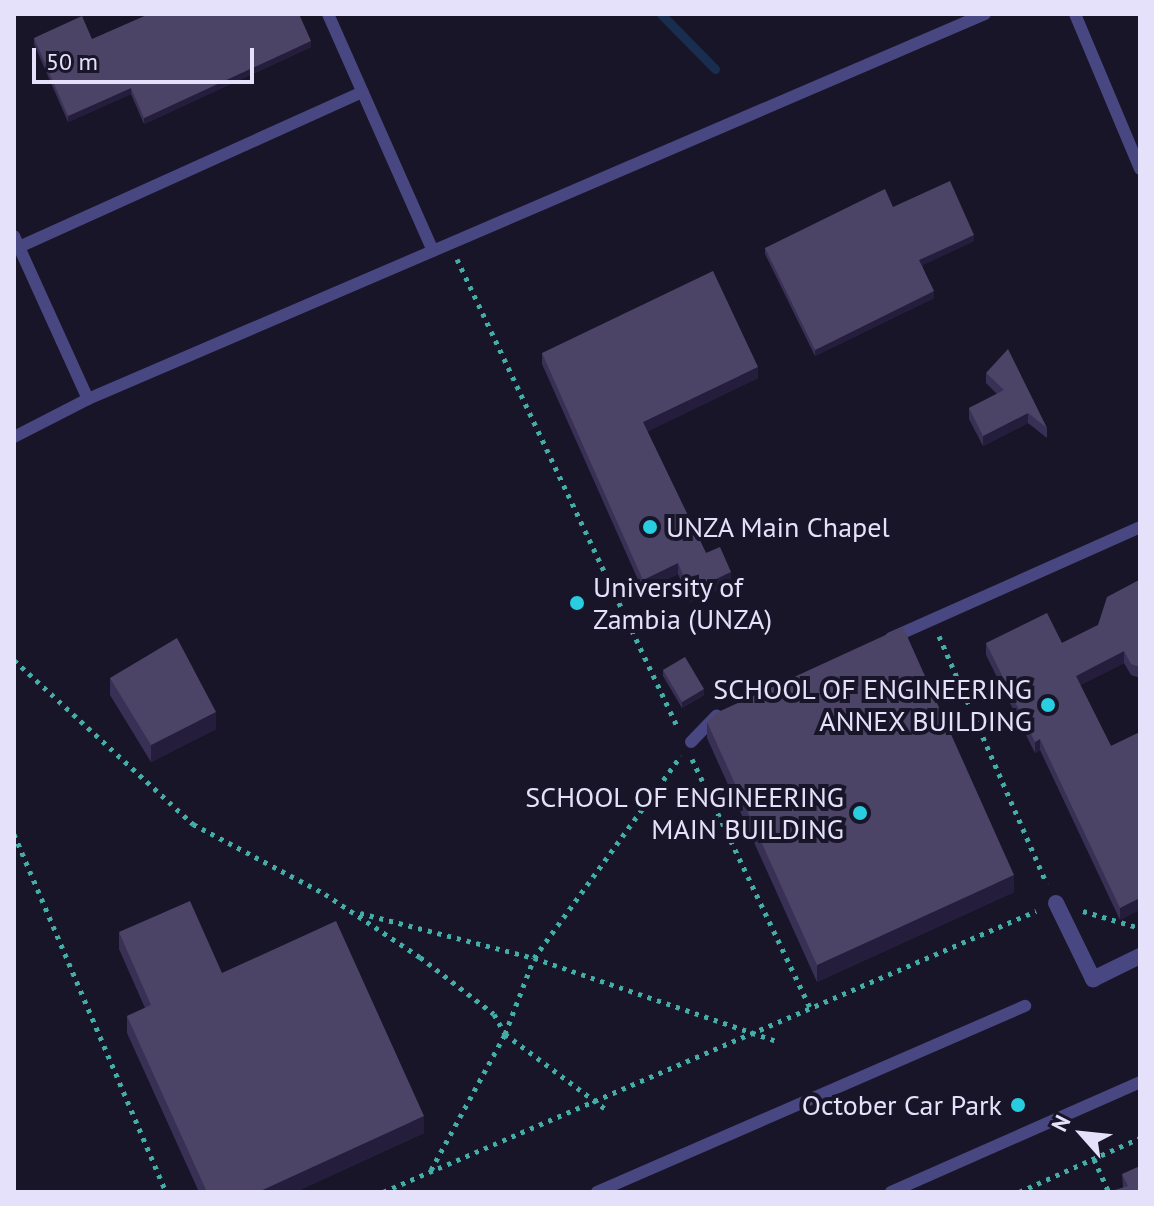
<!DOCTYPE html>
<style>
body{margin:0}
#map{position:relative;width:1154px;height:1206px;overflow:hidden;background:#191529;font-family:"PT Sans",sans-serif}
div>[style]{position:absolute}
.stream>*{height:9px;margin:-4.5px;padding:0 4.5px;transform-origin:4.5px;border-radius:4.5px;background:#192e4e}
.path>*{height:5px;margin-top:-2.5px;transform-origin:0;background:repeating-linear-gradient(90deg,#43aea8 0 4px,transparent 0 10px)}
.service>*{height:12px;margin:-6px;padding:0 6px;transform-origin:6px;border-radius:6px;background:#494782}
.minor>*{height:16px;margin:-8px;padding:0 8px;transform-origin:8px;border-radius:8px;background:#494782}
.wall>*{inset:0;background:#383155}
.shaded-wall>*{inset:0;background:#241e3c}
.building>*{inset:0;background:#4b4466}
.dots>*{width:22px;height:22px;translate:-50% -50%;box-sizing:border-box;border:4px solid #191529;border-radius:50%}
span{translate:-50% -50%;white-space:nowrap;text-align:center;line-height:1.15;-webkit-text-stroke:8px #191529;paint-order:stroke}
.poi-label{font-size:28px;color:#e5e1fb}
.left{translate:0 -50%;text-align:left}
.right{translate:-100% -50%;text-align:right}
.frame{position:absolute;inset:0;border:16px solid #e5e1fb;pointer-events:none}
.north{position:absolute;left:1042px;top:1094px;width:80px;height:80px;-webkit-text-stroke:6px #191529;paint-order:stroke;rotate:297deg;font-size:22px;font-weight:700;line-height:32px;text-align:center;color:#e5e1fb}
.north::after{content:'';display:block;margin:auto;width:28px;height:36px;background:#e5e1fb;clip-path:polygon(50% 0,100% 100%,50% 72%,0 100%)}
.scale{position:absolute;left:32px;top:48px;width:222px;height:36px;box-sizing:border-box;border:4px solid #e5e1fb;border-top:0;padding-left:10px;font-size:24px;line-height:28px;white-space:nowrap;color:#e5e1fb;-webkit-text-stroke:6px #191529;paint-order:stroke}
</style>
<div id="map">
<div class="stream">
<i style="left:661px;top:14px;width:77px;rotate:45.5deg"></i>
</div>
<div class="path">
<i style="left:457px;top:259px;width:518px;rotate:64.77deg"></i>
<i style="left:939px;top:636px;width:270px;rotate:66.5deg"></i>
<i style="left:14px;top:660px;width:243px;rotate:42.5deg"></i>
<i style="left:193px;top:824px;width:149px;rotate:27.9deg"></i>
<i style="left:325px;top:894px;width:114px;rotate:33.6deg"></i>
<i style="left:420px;top:957px;width:93px;rotate:37.6deg"></i>
<i style="left:494px;top:1014px;width:23px;rotate:61deg"></i>
<i style="left:505px;top:1034px;width:127px;rotate:36.7deg"></i>
<i style="left:692px;top:759px;width:275px;rotate:64.6deg"></i>
<i style="left:14px;top:834px;width:389px;rotate:67deg"></i>
<i style="left:1083px;top:911px;width:59px;rotate:16.6deg"></i>
<i style="left:360px;top:913px;width:180px;rotate:14.5deg"></i>
<i style="left:534px;top:958px;width:257px;rotate:18.9deg"></i>
<i style="left:1094px;top:1159px;width:36px;rotate:66deg"></i>
<i style="left:431px;top:1170px;width:155px;rotate:-61.4deg"></i>
<i style="left:505px;top:1034px;width:81px;rotate:-69.1deg"></i>
<i style="left:534px;top:958px;width:250px;rotate:-54deg"></i>
<i style="left:383px;top:1192px;width:711px;rotate:-23.28deg"></i>
<i style="left:1019px;top:1192px;width:133px;rotate:-24.1deg"></i>
</div>
<div class="service">
<i style="left:328px;top:14px;width:259px;rotate:66.1deg"></i>
<i style="left:1075px;top:14px;width:168px;rotate:67.2deg"></i>
<i style="left:14px;top:236px;width:179px;rotate:65.6deg"></i>
<i style="left:19px;top:247px;width:377px;rotate:-24.3deg"></i>
<i style="left:14px;top:437px;width:83px;rotate:-27.2deg"></i>
<i style="left:88px;top:399px;width:976px;rotate:-23.23deg"></i>
<i style="left:891px;top:638px;width:273px;rotate:-24deg"></i>
<i style="left:691px;top:742px;width:37px;rotate:-46deg"></i>
<i style="left:597px;top:1192px;width:467px;rotate:-23.5deg"></i>
<i style="left:891px;top:1192px;width:272px;rotate:-23.8deg"></i>
</div>
<div class="minor">
<i style="left:1056px;top:903px;width:85px;rotate:64deg"></i>
<i style="left:1093px;top:979px;width:52px;rotate:-26.1deg"></i>
</div>
<div class="wall">
<i style="clip-path:polygon(34px 38px,92px 39px,311px 47px,144px 124px,131px 94px,68px 122px,34px 44px)"></i>
<i style="clip-path:polygon(893px 207px,974px 241px,922px 265px,934px 298px,815px 356px,765px 254px,765px 248px)"></i>
<i style="clip-path:polygon(542px 353px,758px 378px,647px 431px,706px 553px,731px 584px,690px 602px,678px 574px,643px 591px,542px 364px)"></i>
<i style="clip-path:polygon(986px 373px,1047px 428px,1047px 438px,1028px 423px,983px 446px,969px 419px,969px 408px,997px 394px,986px 383px)"></i>
<i style="clip-path:polygon(1140px 580px,1140px 678px,1131px 675px,1124px 663px,1080px 685px,1111px 746px,1140px 732px,1120px 920px,1040px 750px,1035px 753px,986px 655px,986px 643px,1062px 643px,1098px 625px)"></i>
<i style="clip-path:polygon(663px 670px,704px 695px,682px 708px,663px 676px)"></i>
<i style="clip-path:polygon(110px 678px,216px 729px,151px 762px,110px 695px)"></i>
<i style="clip-path:polygon(707px 722px,1014px 892px,817px 982px,707px 738px)"></i>
<i style="clip-path:polygon(119px 932px,222px 973px,424px 1133px,295px 1192px,199px 1192px,127px 1033px,127px 1016px,145px 1008px,119px 949px)"></i>
<i style="clip-path:polygon(1122px 1174px,1140px 1192px,1123px 1188px)"></i>
</div>
<div class="shaded-wall">
<i style="clip-path:polygon(311px 41px,311px 47px,144px 124px,144px 118px)"></i>
<i style="clip-path:polygon(131px 88px,131px 94px,68px 122px,68px 116px)"></i>
<i style="clip-path:polygon(974px 235px,974px 241px,919px 267px,919px 260px)"></i>
<i style="clip-path:polygon(934px 291px,934px 298px,815px 356px,815px 350px)"></i>
<i style="clip-path:polygon(758px 367px,758px 378px,643px 434px,643px 422px)"></i>
<i style="clip-path:polygon(1028px 413px,1028px 423px,983px 446px,983px 436px)"></i>
<i style="clip-path:polygon(678px 563px,678px 574px,643px 591px,643px 580px)"></i>
<i style="clip-path:polygon(731px 572px,731px 584px,690px 602px,690px 591px)"></i>
<i style="clip-path:polygon(1124px 651px,1124px 663px,1076px 687px,1076px 676px)"></i>
<i style="clip-path:polygon(704px 689px,704px 695px,682px 708px,682px 702px)"></i>
<i style="clip-path:polygon(216px 712px,216px 729px,151px 762px,151px 745px)"></i>
<i style="clip-path:polygon(1040px 739px,1040px 750px,1035px 753px,1035px 742px)"></i>
<i style="clip-path:polygon(1014px 875px,1014px 892px,817px 982px,817px 965px)"></i>
<i style="clip-path:polygon(1140px 898px,1140px 910px,1120px 920px,1120px 908px)"></i>
<i style="clip-path:polygon(424px 1116px,424px 1133px,295px 1192px,258px 1192px)"></i>
</div>
<div class="building">
<i style="clip-path:polygon(149px 14px,299px 14px,311px 41px,144px 118px,131px 88px,68px 116px,34px 38px,82px 16px,92px 39px)"></i>
<i style="clip-path:polygon(950px 181px,974px 235px,919px 260px,934px 291px,815px 350px,765px 248px,885px 189px,893px 207px)"></i>
<i style="clip-path:polygon(713px 271px,758px 367px,643px 422px,706px 553px,720px 547px,731px 572px,690px 591px,678px 563px,643px 580px,542px 353px)"></i>
<i style="clip-path:polygon(1008px 349px,1047px 428px,1028px 413px,983px 436px,969px 408px,1004px 390px,986px 373px)"></i>
<i style="clip-path:polygon(1139px 580px,1140px 580px,1140px 667px,1131px 664px,1124px 651px,1076px 676px,1111px 746px,1140px 732px,1140px 898px,1120px 908px,1040px 739px,1035px 742px,986px 643px,1047px 613px,1062px 643px,1098px 625px,1107px 597px)"></i>
<i style="clip-path:polygon(903px 627px,1014px 875px,817px 965px,707px 722px,716px 713px)"></i>
<i style="clip-path:polygon(177px 638px,216px 712px,151px 745px,110px 678px)"></i>
<i style="clip-path:polygon(685px 657px,704px 689px,682px 702px,663px 670px)"></i>
<i style="clip-path:polygon(190px 901px,222px 973px,336px 921px,424px 1116px,258px 1192px,207px 1192px,127px 1016px,151px 1005px,119px 932px)"></i>
<i style="clip-path:polygon(1140px 1166px,1140px 1192px,1108px 1192px,1128px 1186px,1122px 1174px)"></i>
</div>
<div class="dots">
<i style="left:650px;top:527px;background:#28cde0"></i>
<i style="left:577px;top:603px;background:#28cde0"></i>
<i style="left:1048px;top:705px;background:#28cde0"></i>
<i style="left:860px;top:813px;background:#28cde0"></i>
<i style="left:1018px;top:1105px;background:#28cde0"></i>
</div>
<div class="poi-label">
<span class="left" style="left:666px;top:527px">UNZA Main Chapel</span>
<span class="left" style="left:593px;top:603px">University of<br>Zambia (UNZA)</span>
<span class="right" style="left:1032px;top:705px">SCHOOL OF ENGINEERING<br>ANNEX BUILDING</span>
<span class="right" style="left:844px;top:813px">SCHOOL OF ENGINEERING<br>MAIN BUILDING</span>
<span class="right" style="left:1002px;top:1105px">October Car Park</span>
</div>
<div class="frame"></div>
<div class="north">N</div>
<div class="scale">50 m</div>
</div>
